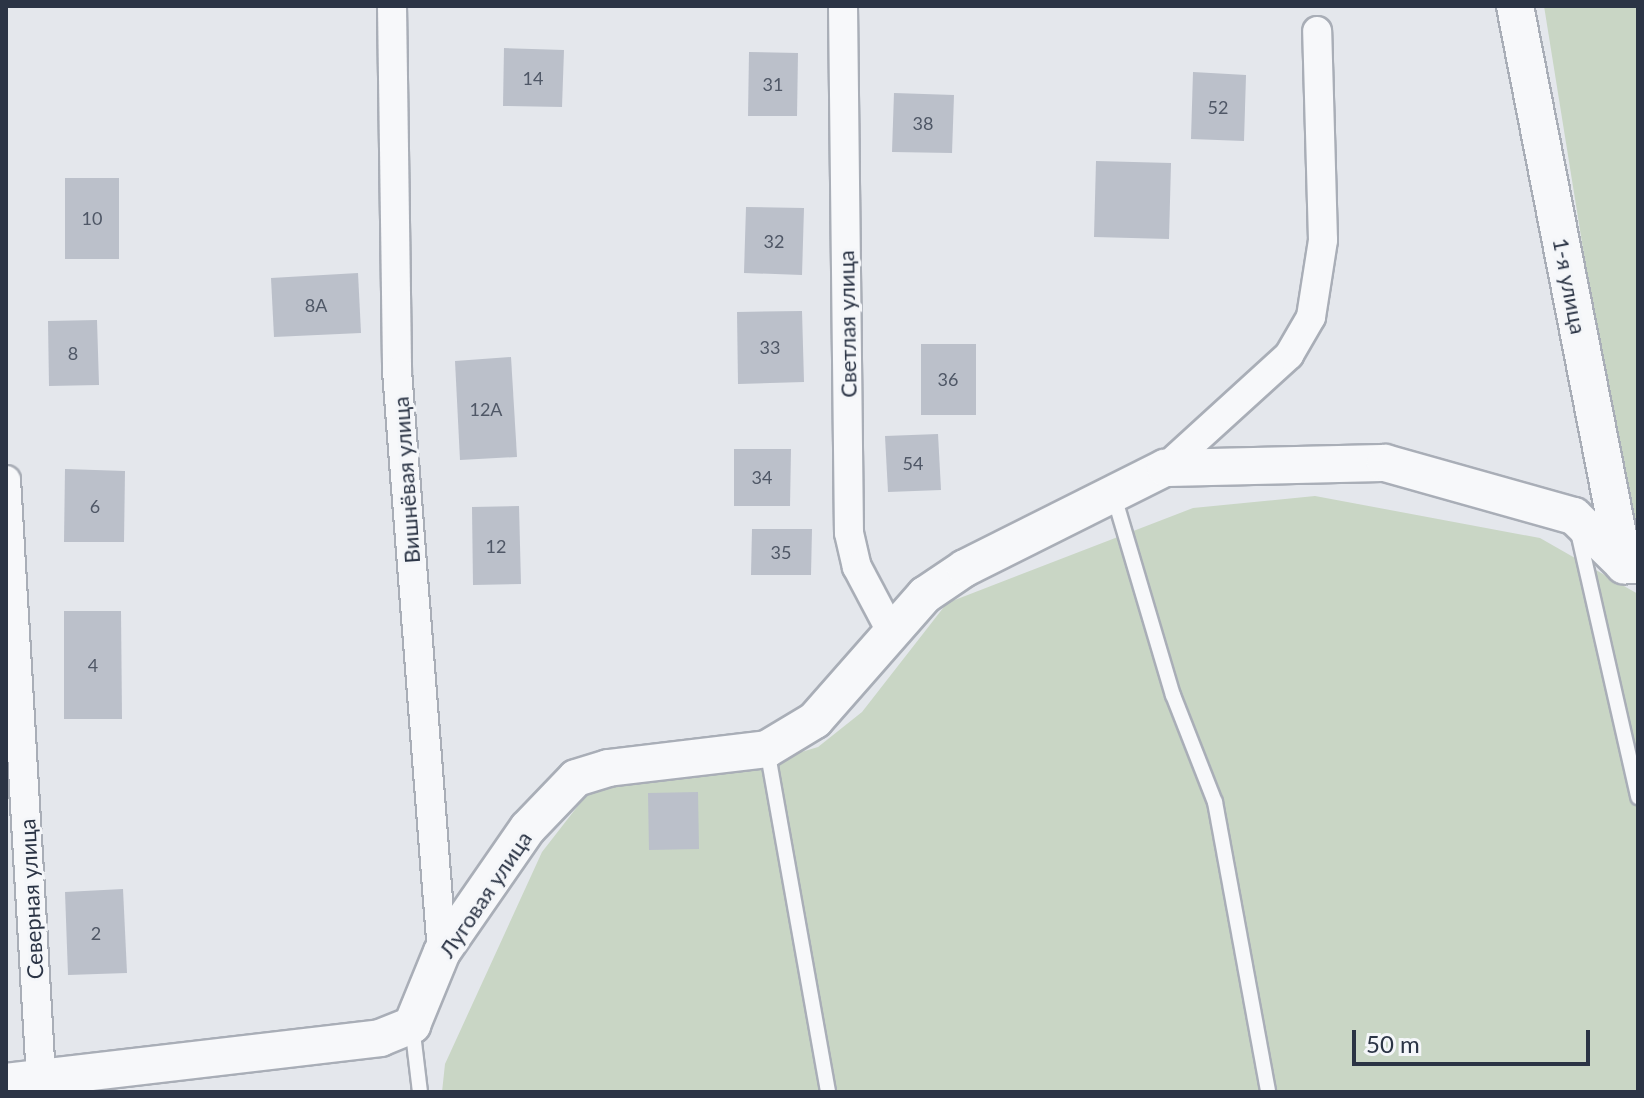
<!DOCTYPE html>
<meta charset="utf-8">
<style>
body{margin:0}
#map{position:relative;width:1644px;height:1098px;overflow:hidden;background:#e4e7ec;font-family:Lato,sans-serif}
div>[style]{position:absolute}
.green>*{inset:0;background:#c9d6c5}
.building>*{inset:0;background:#bbc0ca}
.roads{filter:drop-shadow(2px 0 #a9aeb7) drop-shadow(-2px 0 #a9aeb7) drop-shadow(0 2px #a9aeb7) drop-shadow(0 -2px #a9aeb7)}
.service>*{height:14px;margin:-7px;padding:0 7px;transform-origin:7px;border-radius:7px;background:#f7f8fa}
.minor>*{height:28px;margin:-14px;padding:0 14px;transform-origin:14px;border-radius:14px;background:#f7f8fa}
.tertiary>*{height:36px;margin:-18px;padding:0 18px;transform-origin:18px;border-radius:18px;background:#f7f8fa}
span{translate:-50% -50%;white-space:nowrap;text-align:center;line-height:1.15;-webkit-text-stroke:6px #f4f6f9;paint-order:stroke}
.number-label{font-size:18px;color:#4f5766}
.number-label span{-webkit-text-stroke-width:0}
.street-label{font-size:22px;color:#2b3445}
.frame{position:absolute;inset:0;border:8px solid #2b3445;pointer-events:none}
.scale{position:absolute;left:1352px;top:1030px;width:238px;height:36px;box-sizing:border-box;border:4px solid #2b3445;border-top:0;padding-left:10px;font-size:24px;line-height:28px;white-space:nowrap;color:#2b3445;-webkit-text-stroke:6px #f4f6f9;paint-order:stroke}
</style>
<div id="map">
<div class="green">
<i style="clip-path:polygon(1544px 6px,1638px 6px,1638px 591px)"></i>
<i style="clip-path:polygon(1315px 496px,1540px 538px,1638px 594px,1638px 1092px,442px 1092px,445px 1064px,542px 852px,591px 789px,731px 773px,818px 747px,862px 712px,947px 603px,1193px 508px)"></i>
</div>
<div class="building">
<i style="clip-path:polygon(504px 48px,564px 50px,562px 107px,503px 106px)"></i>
<i style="clip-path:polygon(749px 52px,798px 53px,797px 116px,748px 116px)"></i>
<i style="clip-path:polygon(1193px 72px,1246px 75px,1244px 141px,1191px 139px)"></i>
<i style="clip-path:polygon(894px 93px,954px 95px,952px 153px,892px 152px)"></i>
<i style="clip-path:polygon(1096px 161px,1171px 163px,1169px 239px,1094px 237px)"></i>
<i style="clip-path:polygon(65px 178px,119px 178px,119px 259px,65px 259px)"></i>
<i style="clip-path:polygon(746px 207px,804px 208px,802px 275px,744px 273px)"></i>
<i style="clip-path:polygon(358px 273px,361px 333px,274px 337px,271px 278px)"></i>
<i style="clip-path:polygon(802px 311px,804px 382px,738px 384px,737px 312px)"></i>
<i style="clip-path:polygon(97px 320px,99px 385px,49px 386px,48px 321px)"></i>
<i style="clip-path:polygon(921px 344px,976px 344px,976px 415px,921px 415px)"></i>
<i style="clip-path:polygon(511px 357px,517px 457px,460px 460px,455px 361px)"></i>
<i style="clip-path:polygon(938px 434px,941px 490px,888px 492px,885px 436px)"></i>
<i style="clip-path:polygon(734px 449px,791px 449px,790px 506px,734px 506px)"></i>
<i style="clip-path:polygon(65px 469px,125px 471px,124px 542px,64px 542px)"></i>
<i style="clip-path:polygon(519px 506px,521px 584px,473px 585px,472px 507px)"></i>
<i style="clip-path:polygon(752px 529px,812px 529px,811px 575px,751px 575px)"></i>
<i style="clip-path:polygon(64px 611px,121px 611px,122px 719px,64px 719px)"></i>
<i style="clip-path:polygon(698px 792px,699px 849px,649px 850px,648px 793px)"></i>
<i style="clip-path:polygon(123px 889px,127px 973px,68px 975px,65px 892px)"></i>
</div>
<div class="roads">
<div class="service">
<i style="left:1113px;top:493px;width:211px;rotate:73.5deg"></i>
<i style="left:1173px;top:695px;width:115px;rotate:68.6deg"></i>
<i style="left:1215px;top:802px;width:295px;rotate:79.6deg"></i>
<i style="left:1578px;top:532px;width:272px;rotate:77.2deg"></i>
<i style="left:767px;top:749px;width:348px;rotate:79.9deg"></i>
<i style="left:412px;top:1025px;width:67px;rotate:83.2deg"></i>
</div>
<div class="minor">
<i style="left:392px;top:6px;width:365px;rotate:89.2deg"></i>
<i style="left:397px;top:371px;width:583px;rotate:85.57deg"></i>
<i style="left:843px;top:6px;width:527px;rotate:89.35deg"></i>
<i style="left:849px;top:533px;width:35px;rotate:77deg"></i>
<i style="left:857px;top:567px;width:75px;rotate:62.1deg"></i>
<i style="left:1165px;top:468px;width:168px;rotate:-42.3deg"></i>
<i style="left:1289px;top:355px;width:44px;rotate:-59.9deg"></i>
<i style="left:1311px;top:317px;width:78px;rotate:-81.1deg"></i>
<i style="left:1323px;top:240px;width:209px;rotate:-91.6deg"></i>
<i style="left:6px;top:480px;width:599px;rotate:86.65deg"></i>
</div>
<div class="tertiary">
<i style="left:1515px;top:6px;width:570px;rotate:78.97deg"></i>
<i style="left:6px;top:1082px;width:377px;rotate:-6.7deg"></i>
<i style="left:380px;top:1038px;width:35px;rotate:-22deg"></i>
<i style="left:412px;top:1025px;width:79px;rotate:-67.7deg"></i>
<i style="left:442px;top:952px;width:151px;rotate:-55.3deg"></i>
<i style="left:528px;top:828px;width:69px;rotate:-46.2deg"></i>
<i style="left:576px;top:778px;width:34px;rotate:-17deg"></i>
<i style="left:608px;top:768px;width:160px;rotate:-6.8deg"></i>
<i style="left:767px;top:749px;width:56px;rotate:-31.1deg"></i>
<i style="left:815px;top:720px;width:167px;rotate:-48.7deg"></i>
<i style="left:925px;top:595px;width:48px;rotate:-34deg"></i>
<i style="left:965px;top:568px;width:224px;rotate:-26.6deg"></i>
<i style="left:1165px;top:468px;width:220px;rotate:-1.3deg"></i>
<i style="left:1385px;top:463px;width:196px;rotate:15.7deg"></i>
<i style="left:1574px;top:516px;width:70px;rotate:44.4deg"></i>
<i style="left:1624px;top:565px;width:14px"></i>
</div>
</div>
<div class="number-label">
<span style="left:533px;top:78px">14</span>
<span style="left:773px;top:84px">31</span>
<span style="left:1218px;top:107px">52</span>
<span style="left:923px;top:123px">38</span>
<span style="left:92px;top:218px">10</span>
<span style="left:774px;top:241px">32</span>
<span style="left:316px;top:305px">8А</span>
<span style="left:770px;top:347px">33</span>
<span style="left:73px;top:353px">8</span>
<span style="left:948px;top:379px">36</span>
<span style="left:486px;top:409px">12А</span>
<span style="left:913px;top:463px">54</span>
<span style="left:762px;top:477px">34</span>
<span style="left:95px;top:506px">6</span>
<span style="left:496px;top:546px">12</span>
<span style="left:781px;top:552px">35</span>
<span style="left:93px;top:665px">4</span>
<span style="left:96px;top:933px">2</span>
</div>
<div class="street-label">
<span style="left:1570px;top:286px;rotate:79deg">1-я улица</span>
<span style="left:847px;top:324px;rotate:-91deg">Светлая улица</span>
<span style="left:406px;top:480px;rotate:-94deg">Вишнёвая улица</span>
<span style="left:485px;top:894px;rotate:-56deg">Луговая улица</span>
<span style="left:31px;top:899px;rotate:-93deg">Северная улица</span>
</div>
<div class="frame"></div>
<div class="scale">50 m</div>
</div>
